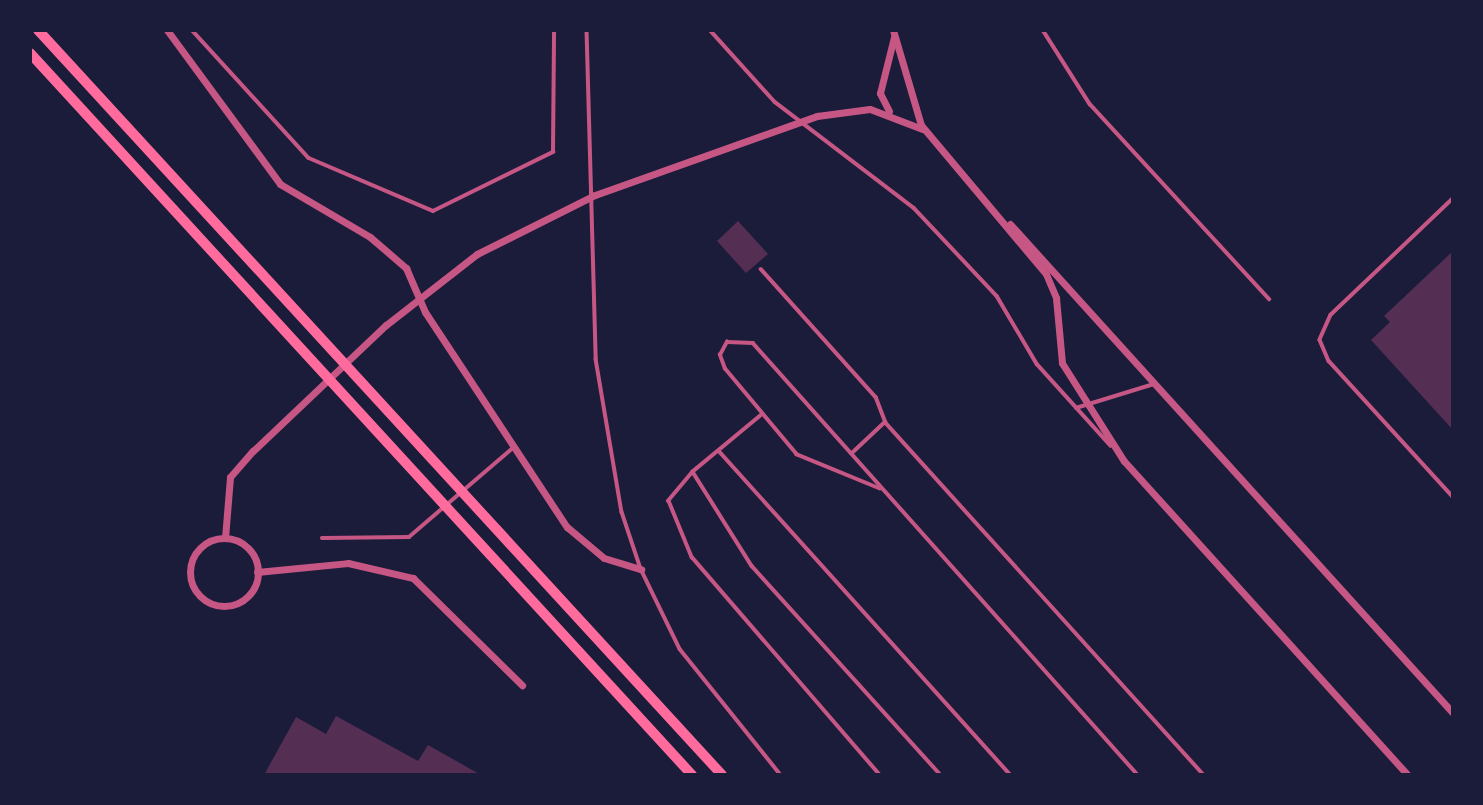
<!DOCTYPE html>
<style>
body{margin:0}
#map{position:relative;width:1483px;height:805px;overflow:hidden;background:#1b1b3a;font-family:"Space Grotesk",sans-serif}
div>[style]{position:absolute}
.building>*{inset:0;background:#542f53}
.service>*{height:3.5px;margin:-1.75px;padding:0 1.75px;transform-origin:1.75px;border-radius:1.75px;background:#c65784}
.minor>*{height:7px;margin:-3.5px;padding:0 3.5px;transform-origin:3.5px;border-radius:3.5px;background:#c65784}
.minor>.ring{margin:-3.5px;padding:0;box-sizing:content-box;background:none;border:7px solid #c65784;border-radius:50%}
.trunk>*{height:10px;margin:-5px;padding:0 5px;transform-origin:5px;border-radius:5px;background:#ff6b9d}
span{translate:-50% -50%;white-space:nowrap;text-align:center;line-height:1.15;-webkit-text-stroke:5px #1b1b3a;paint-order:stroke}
.frame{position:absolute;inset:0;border:32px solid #1b1b3a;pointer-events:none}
</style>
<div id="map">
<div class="building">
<i style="clip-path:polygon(738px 221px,768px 254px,746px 273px,717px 241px)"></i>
<i style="clip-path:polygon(1453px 251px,1453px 430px,1371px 340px,1390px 322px,1384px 316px)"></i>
<i style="clip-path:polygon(336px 716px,418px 761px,428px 745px,481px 775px,264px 775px,296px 717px,326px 734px)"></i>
</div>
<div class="service">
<i style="left:192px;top:30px;width:173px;rotate:47.6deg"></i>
<i style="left:309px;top:158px;width:135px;rotate:23.1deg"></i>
<i style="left:433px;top:211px;width:134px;rotate:-26.2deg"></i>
<i style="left:553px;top:152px;width:122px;rotate:-89.5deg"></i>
<i style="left:587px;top:30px;width:329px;rotate:88.4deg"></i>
<i style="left:596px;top:359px;width:155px;rotate:80.4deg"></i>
<i style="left:622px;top:512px;width:60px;rotate:71.6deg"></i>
<i style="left:641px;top:569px;width:89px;rotate:64deg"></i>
<i style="left:680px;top:649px;width:161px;rotate:51.3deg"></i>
<i style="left:710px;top:30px;width:97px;rotate:47.9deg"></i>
<i style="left:775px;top:102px;width:175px;rotate:37.3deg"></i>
<i style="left:914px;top:208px;width:121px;rotate:46.7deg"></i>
<i style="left:997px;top:296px;width:79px;rotate:59.5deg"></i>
<i style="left:1037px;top:364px;width:110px;rotate:47.9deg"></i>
<i style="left:1043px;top:30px;width:88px;rotate:57.6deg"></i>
<i style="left:1090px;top:104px;width:265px;rotate:47.4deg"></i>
<i style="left:1453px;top:199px;width:168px;rotate:136.4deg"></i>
<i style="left:1331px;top:315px;width:27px;rotate:114deg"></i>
<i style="left:1320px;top:340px;width:23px;rotate:67deg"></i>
<i style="left:1329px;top:361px;width:184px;rotate:47.6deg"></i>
<i style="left:761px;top:269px;width:172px;rotate:48.1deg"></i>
<i style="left:876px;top:397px;width:26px;rotate:69deg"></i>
<i style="left:1076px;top:408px;width:82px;rotate:-17.1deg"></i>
<i style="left:763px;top:414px;width:91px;rotate:140.4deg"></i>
<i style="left:693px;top:472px;width:111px;rotate:57.9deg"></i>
<i style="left:752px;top:566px;width:282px;rotate:47.9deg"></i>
<i style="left:719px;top:451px;width:436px;rotate:48deg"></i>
<i style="left:853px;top:452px;width:44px;rotate:-43.2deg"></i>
<i style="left:885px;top:422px;width:476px;rotate:47.9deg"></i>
<i style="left:693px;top:472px;width:38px;rotate:130deg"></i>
<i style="left:669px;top:501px;width:61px;rotate:67.7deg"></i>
<i style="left:692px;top:557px;width:288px;rotate:49.2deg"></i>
<i style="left:880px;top:489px;width:90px;rotate:-157.7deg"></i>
<i style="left:797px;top:455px;width:112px;rotate:-129.9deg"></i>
<i style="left:725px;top:369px;width:15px;rotate:-110deg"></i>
<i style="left:720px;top:355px;width:15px;rotate:-62deg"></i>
<i style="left:727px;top:342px;width:26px;rotate:2deg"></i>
<i style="left:753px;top:343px;width:579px;rotate:48.29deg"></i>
<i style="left:322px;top:538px;width:87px;rotate:-0.7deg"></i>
<i style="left:409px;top:537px;width:138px;rotate:-40.6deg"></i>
</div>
<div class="minor">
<i style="left:167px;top:30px;width:191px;rotate:53.7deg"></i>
<i style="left:280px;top:184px;width:104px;rotate:30.5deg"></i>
<i style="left:370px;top:237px;width:48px;rotate:40.7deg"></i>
<i style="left:406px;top:268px;width:48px;rotate:66.6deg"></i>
<i style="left:425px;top:312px;width:258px;rotate:56.6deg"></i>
<i style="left:567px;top:527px;width:48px;rotate:40deg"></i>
<i style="left:604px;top:558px;width:39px;rotate:17deg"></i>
<i style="left:893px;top:30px;width:99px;rotate:73.6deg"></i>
<i style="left:921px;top:125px;width:194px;rotate:50deg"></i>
<i style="left:1046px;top:274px;width:26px;rotate:67deg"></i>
<i style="left:1056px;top:298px;width:65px;rotate:84.7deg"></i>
<i style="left:1062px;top:363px;width:116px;rotate:57.7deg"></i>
<i style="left:1124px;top:461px;width:423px;rotate:47.9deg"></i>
<i style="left:889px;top:111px;width:20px;rotate:-117deg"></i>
<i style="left:880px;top:93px;width:58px;rotate:-76deg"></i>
<i style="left:1010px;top:224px;width:660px;rotate:47.83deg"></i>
<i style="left:225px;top:538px;width:61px;rotate:-85.3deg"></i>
<i style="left:230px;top:477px;width:35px;rotate:-49deg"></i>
<i style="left:253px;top:451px;width:183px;rotate:-43.5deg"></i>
<i style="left:386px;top:325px;width:115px;rotate:-38deg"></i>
<i style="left:477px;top:254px;width:132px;rotate:-26.6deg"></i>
<i style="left:595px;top:195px;width:236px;rotate:-19.6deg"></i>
<i style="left:817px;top:116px;width:53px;rotate:-7.5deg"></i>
<i style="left:870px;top:109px;width:56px;rotate:21deg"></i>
<i class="ring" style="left:190px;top:538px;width:61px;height:61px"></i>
<i style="left:257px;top:572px;width:91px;rotate:-5.6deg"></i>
<i style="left:348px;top:563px;width:67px;rotate:13deg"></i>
<i style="left:413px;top:578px;width:153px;rotate:44.5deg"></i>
</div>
<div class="trunk">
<i style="left:38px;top:30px;width:1011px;rotate:47.44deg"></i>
<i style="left:30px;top:53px;width:980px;rotate:47.48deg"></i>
</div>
<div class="frame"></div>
</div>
